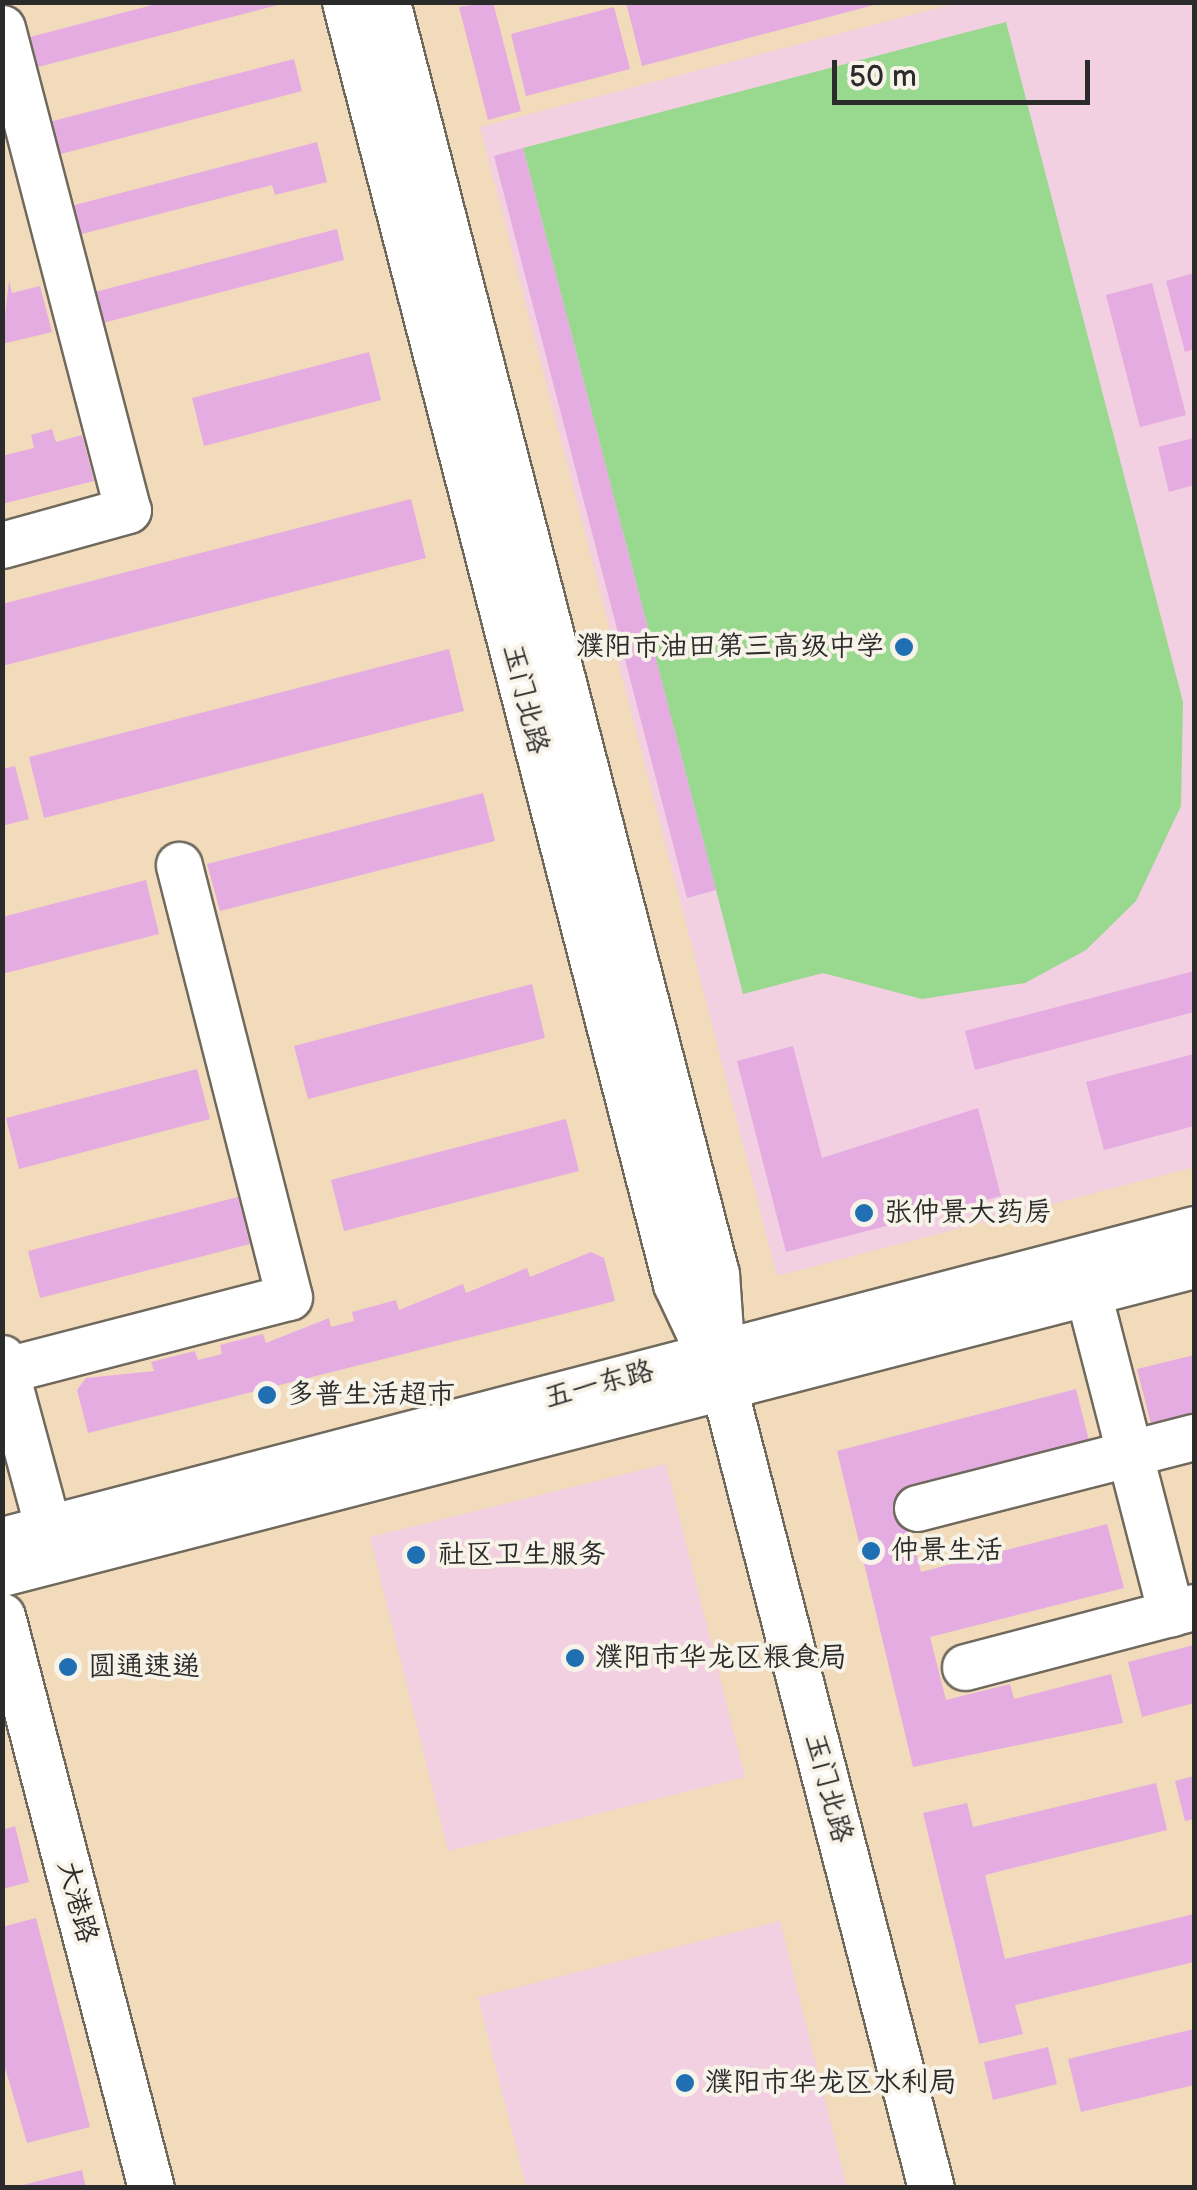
<!DOCTYPE html>
<meta charset="utf-8">
<style>
body{margin:0}
#map{position:relative;width:1197px;height:2190px;overflow:hidden;background:#f1dbbb;font-family:"Balsamiq Sans","LXGW WenKai TC",sans-serif}
div>[style]{position:absolute}
.built>*{inset:0;background:#f2cfe1}
.green>*{inset:0;background:#98d98f}
.building>*{inset:0;background:#e5ace2}
.roads{filter:drop-shadow(2px 0 #70695d) drop-shadow(-2px 0 #70695d) drop-shadow(0 2px #70695d) drop-shadow(0 -2px #70695d)}
.minor>*{height:45px;margin:-22.5px;padding:0 22.5px;transform-origin:22.5px;border-radius:22.5px;background:#fff}
.dots>*{width:28px;height:28px;translate:-50% -50%;box-sizing:border-box;border:5px solid #f7f3e8;border-radius:50%}
span{translate:-50% -50%;white-space:nowrap;text-align:center;line-height:1.15;-webkit-text-stroke:8px #f7f3e8;paint-order:stroke}
.poi-label{font-size:28px;color:#2b2b2b}
.right{translate:-100% -50%;text-align:right}
.left{translate:0 -50%;text-align:left}
.street-label{font-size:28px;color:#2b2b2b}
.frame{position:absolute;inset:0;border:5px solid #2b2b2b;pointer-events:none}
.scale{position:absolute;left:832px;top:60px;width:258px;height:45px;box-sizing:border-box;border:5px solid #2b2b2b;border-top:0;padding-left:12px;font-size:30px;line-height:35px;white-space:nowrap;color:#2b2b2b;-webkit-text-stroke:8px #f7f3e8;paint-order:stroke}
</style>
<div id="map">
<div class="built">
<i style="clip-path:polygon(957px 3px,1194px 3px,1194px 1167px,777px 1276px,480px 127px)"></i>
<i style="clip-path:polygon(666px 1464px,745px 1777px,448px 1851px,370px 1537px)"></i>
<i style="clip-path:polygon(780px 1921px,847px 2187px,526px 2187px,478px 1997px)"></i>
</div>
<div class="green">
<i style="clip-path:polygon(1006px 22px,1183px 702px,1181px 806px,1136px 901px,1086px 950px,1025px 983px,922px 999px,823px 973px,743px 994px,523px 148px)"></i>
</div>
<div class="building">
<i style="clip-path:polygon(164px 2px,282px 4px,38px 67px,30px 37px)"></i>
<i style="clip-path:polygon(493px 2px,521px 111px,488px 120px,459px 7px)"></i>
<i style="clip-path:polygon(626px 2px,878px 2px,878px 4px,642px 66px)"></i>
<i style="clip-path:polygon(614px 7px,630px 69px,526px 96px,511px 34px)"></i>
<i style="clip-path:polygon(294px 59px,302px 91px,57px 155px,49px 122px)"></i>
<i style="clip-path:polygon(317px 142px,327px 182px,275px 195px,272px 185px,78px 235px,71px 206px)"></i>
<i style="clip-path:polygon(523px 148px,716px 890px,687px 898px,494px 156px)"></i>
<i style="clip-path:polygon(337px 229px,344px 260px,99px 324px,91px 293px)"></i>
<i style="clip-path:polygon(1194px 273px,1194px 349px,1185px 352px,1166px 281px)"></i>
<i style="clip-path:polygon(9px 280px,12px 293px,40px 286px,52px 332px,2px 344px)"></i>
<i style="clip-path:polygon(1152px 283px,1186px 415px,1140px 427px,1106px 295px)"></i>
<i style="clip-path:polygon(369px 352px,381px 400px,204px 446px,192px 398px)"></i>
<i style="clip-path:polygon(52px 429px,56px 442px,82px 435px,94px 481px,2px 504px,2px 456px,34px 448px,31px 435px)"></i>
<i style="clip-path:polygon(1194px 438px,1194px 485px,1169px 492px,1158px 447px)"></i>
<i style="clip-path:polygon(411px 499px,426px 558px,2px 666px,2px 604px)"></i>
<i style="clip-path:polygon(449px 649px,464px 711px,44px 818px,29px 757px)"></i>
<i style="clip-path:polygon(15px 766px,29px 819px,2px 826px,2px 769px)"></i>
<i style="clip-path:polygon(483px 793px,495px 841px,220px 911px,207px 864px)"></i>
<i style="clip-path:polygon(146px 880px,159px 934px,2px 974px,2px 917px)"></i>
<i style="clip-path:polygon(1194px 971px,1194px 1012px,975px 1070px,965px 1031px)"></i>
<i style="clip-path:polygon(532px 984px,545px 1038px,308px 1099px,294px 1046px)"></i>
<i style="clip-path:polygon(793px 1046px,822px 1158px,978px 1108px,1001px 1196px,786px 1252px,737px 1061px)"></i>
<i style="clip-path:polygon(1194px 1054px,1194px 1126px,1104px 1150px,1086px 1082px)"></i>
<i style="clip-path:polygon(197px 1069px,210px 1119px,19px 1169px,6px 1118px)"></i>
<i style="clip-path:polygon(566px 1119px,579px 1171px,344px 1231px,331px 1180px)"></i>
<i style="clip-path:polygon(238px 1197px,250px 1244px,40px 1298px,28px 1251px)"></i>
<i style="clip-path:polygon(591px 1252px,604px 1258px,615px 1301px,88px 1433px,77px 1390px,86px 1378px,154px 1371px,151px 1362px,195px 1351px,198px 1360px,222px 1354px,220px 1345px,263px 1334px,266px 1343px,329px 1318px,331px 1327px,354px 1321px,352px 1312px,396px 1300px,399px 1310px,463px 1284px,466px 1293px,527px 1268px,530px 1277px)"></i>
<i style="clip-path:polygon(1194px 1355px,1194px 1417px,1152px 1428px,1137px 1369px)"></i>
<i style="clip-path:polygon(1076px 1389px,1090px 1445px,901px 1494px,921px 1572px,1107px 1524px,1124px 1588px,930px 1637px,946px 1700px,1010px 1684px,1014px 1699px,1111px 1674px,1123px 1723px,913px 1767px,837px 1451px)"></i>
<i style="clip-path:polygon(1194px 1645px,1194px 1703px,1142px 1717px,1128px 1662px)"></i>
<i style="clip-path:polygon(1194px 1776px,1194px 1819px,1185px 1821px,1175px 1781px)"></i>
<i style="clip-path:polygon(1156px 1783px,1167px 1830px,985px 1875px,1005px 1959px,1194px 1914px,1194px 1962px,1015px 2005px,1023px 2034px,979px 2044px,923px 1813px,967px 1803px,973px 1827px)"></i>
<i style="clip-path:polygon(15px 1826px,29px 1882px,2px 1889px,2px 1830px)"></i>
<i style="clip-path:polygon(36px 1918px,90px 2127px,27px 2143px,2px 2057px,2px 1927px)"></i>
<i style="clip-path:polygon(1194px 2029px,1194px 2085px,1081px 2112px,1068px 2059px)"></i>
<i style="clip-path:polygon(1048px 2047px,1057px 2084px,993px 2100px,984px 2062px)"></i>
<i style="clip-path:polygon(82px 2170px,86px 2188px,19px 2188px,19px 2186px)"></i>
</div>
<div class="roads">
<div class="minor">
<i style="left:345px;top:2px;width:1324px;rotate:75.52deg"></i>
<i style="left:676px;top:1284px;width:82px;rotate:64.7deg"></i>
<i style="left:387px;top:2px;width:1314px;rotate:75.5deg"></i>
<i style="left:716px;top:1274px;width:114px;rotate:86deg"></i>
<i style="left:724px;top:1388px;width:826px;rotate:75.49deg"></i>
<i style="left:2px;top:28px;width:498px;rotate:75.4deg"></i>
<i style="left:128px;top:510px;width:131px;rotate:164.5deg"></i>
<i style="left:1088px;top:1293px;width:331px;rotate:75.5deg"></i>
<i style="left:2px;top:1358px;width:203px;rotate:74.9deg"></i>
<i style="left:6px;top:1370px;width:292px;rotate:-14.5deg"></i>
<i style="left:289px;top:1297px;width:446px;rotate:-104.3deg"></i>
<i style="left:917px;top:1508px;width:286px;rotate:-14.4deg"></i>
<i style="left:2px;top:1540px;width:1232px;rotate:-14.62deg"></i>
<i style="left:2px;top:1573px;width:1231px;rotate:-14.49deg"></i>
<i style="left:2px;top:1616px;width:591px;rotate:75.4deg"></i>
<i style="left:965px;top:1667px;width:237px;rotate:-14.7deg"></i>
</div>
</div>
<div class="dots">
<i style="left:904px;top:647px;background:#1f6fb2"></i>
<i style="left:864px;top:1213px;background:#1f6fb2"></i>
<i style="left:267px;top:1395px;background:#1f6fb2"></i>
<i style="left:871px;top:1551px;background:#1f6fb2"></i>
<i style="left:416px;top:1555px;background:#1f6fb2"></i>
<i style="left:575px;top:1658px;background:#1f6fb2"></i>
<i style="left:68px;top:1667px;background:#1f6fb2"></i>
<i style="left:685px;top:2083px;background:#1f6fb2"></i>
</div>
<div class="poi-label">
<span class="right" style="left:884px;top:647px">濮阳市油田第三高级中学</span>
<span class="left" style="left:884px;top:1213px">张仲景大药房</span>
<span class="left" style="left:287px;top:1395px">多普生活超市</span>
<span class="left" style="left:891px;top:1551px">仲景生活</span>
<span class="left" style="left:438px;top:1555px">社区卫生服务</span>
<span class="left" style="left:595px;top:1658px">濮阳市华龙区粮食局</span>
<span class="left" style="left:88px;top:1667px">圆通速递</span>
<span class="left" style="left:705px;top:2083px">濮阳市华龙区水利局</span>
</div>
<div class="street-label">
<span style="left:525px;top:699px;rotate:76deg">玉门北路</span>
<span style="left:599px;top:1385px;rotate:-15deg">五一东路</span>
<span style="left:828px;top:1788px;rotate:75deg">玉门北路</span>
<span style="left:77px;top:1902px;rotate:75deg">大港路</span>
</div>
<div class="frame"></div>
<div class="scale">50 m</div>
</div>
